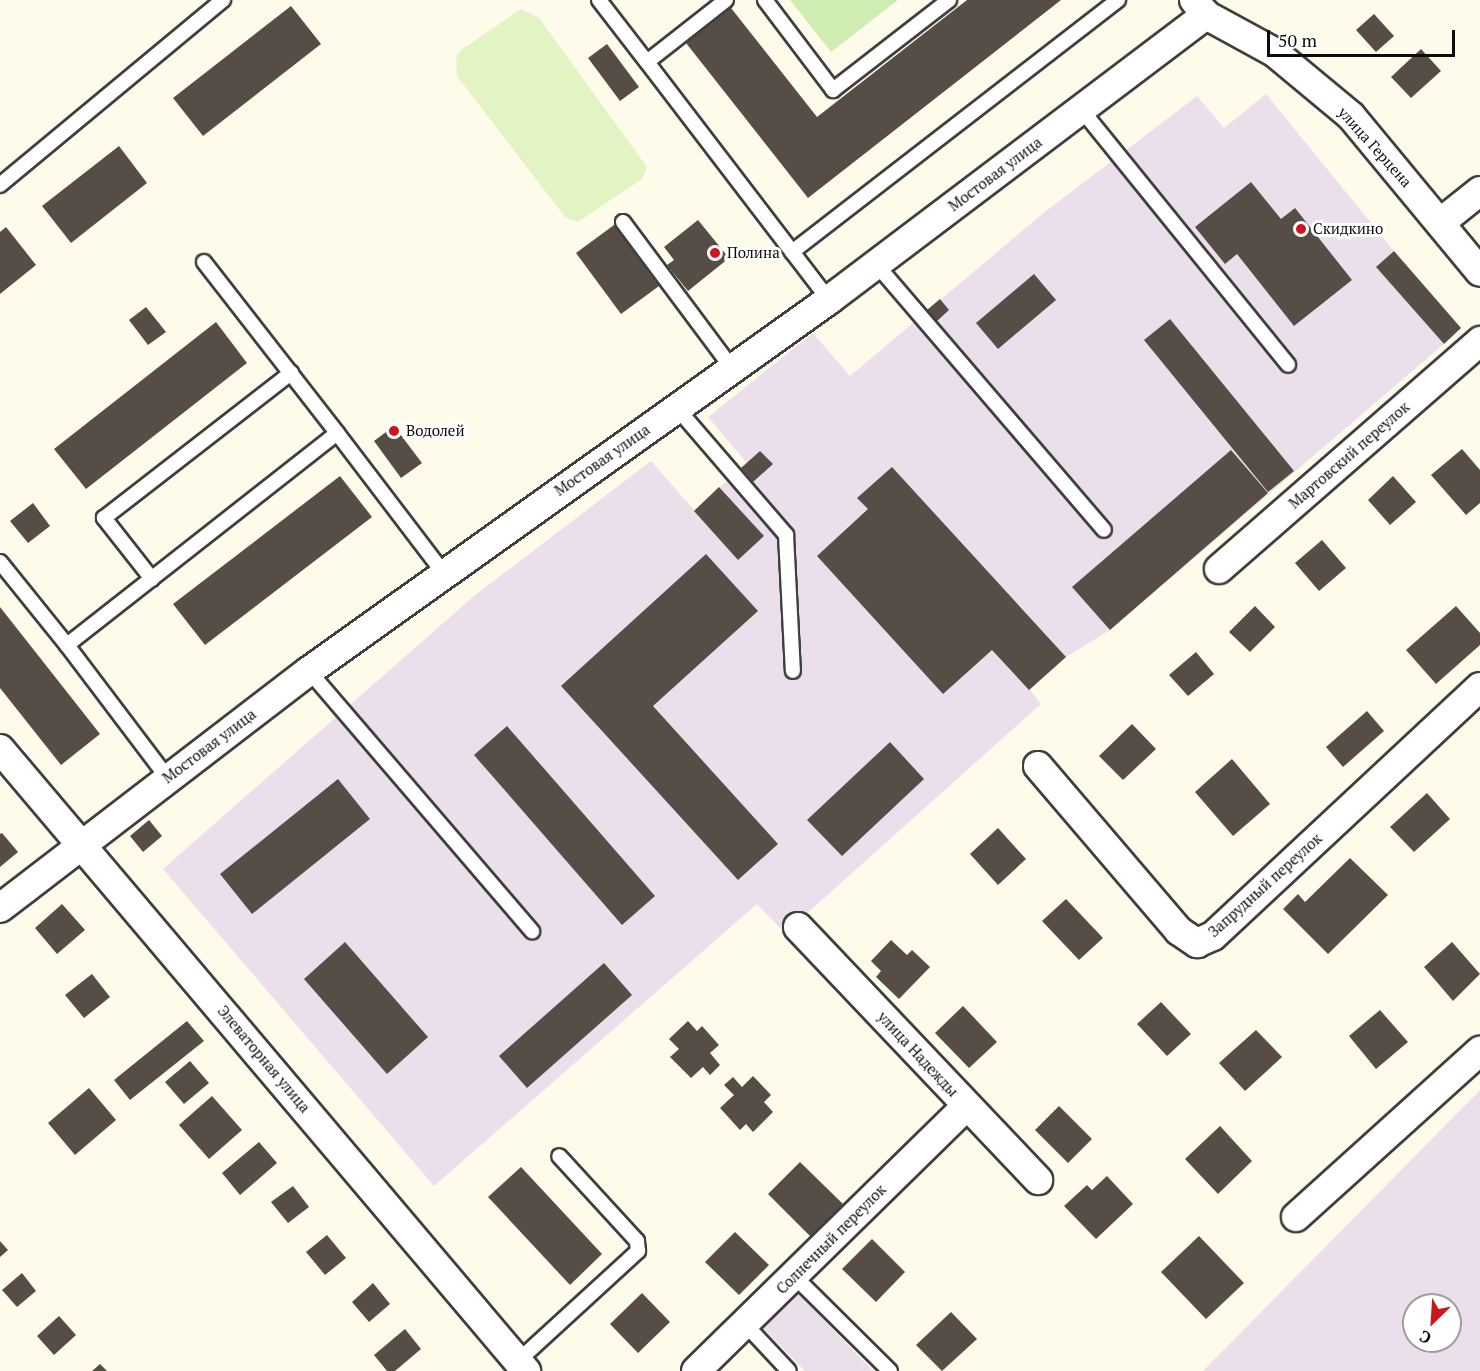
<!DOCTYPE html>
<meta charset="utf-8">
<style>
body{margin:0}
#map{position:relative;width:1480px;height:1371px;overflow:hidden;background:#fffbeb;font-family:"PT Serif",serif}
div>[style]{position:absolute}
.industrial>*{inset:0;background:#ebdfec}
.green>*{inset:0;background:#cfedb1}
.pitch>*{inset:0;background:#e2f4c3}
.building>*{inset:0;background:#564d47}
.roads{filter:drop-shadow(2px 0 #3f3f3f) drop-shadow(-2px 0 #3f3f3f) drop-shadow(0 2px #3f3f3f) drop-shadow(0 -2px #3f3f3f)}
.lane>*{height:14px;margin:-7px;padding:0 7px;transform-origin:7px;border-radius:7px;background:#fff}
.street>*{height:28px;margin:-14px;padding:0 14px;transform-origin:14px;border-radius:14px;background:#fff}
.dots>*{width:16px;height:16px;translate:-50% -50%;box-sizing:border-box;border:3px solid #fff;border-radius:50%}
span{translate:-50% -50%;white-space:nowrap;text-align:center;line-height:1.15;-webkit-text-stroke:6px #fff;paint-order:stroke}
.street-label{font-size:15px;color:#0c0c0c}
.poi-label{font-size:15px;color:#0c0c0c}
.left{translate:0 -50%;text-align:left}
.north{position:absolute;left:1402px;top:1293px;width:60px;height:60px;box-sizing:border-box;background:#fff;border:2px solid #9e9e9e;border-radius:50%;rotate:205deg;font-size:16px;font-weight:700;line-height:24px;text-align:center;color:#0c0c0c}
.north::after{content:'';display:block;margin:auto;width:21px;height:27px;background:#ca161c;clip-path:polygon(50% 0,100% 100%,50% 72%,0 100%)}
.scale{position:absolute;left:1267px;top:30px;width:188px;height:27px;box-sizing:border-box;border:3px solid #0c0c0c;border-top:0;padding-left:8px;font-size:18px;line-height:21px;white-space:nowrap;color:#0c0c0c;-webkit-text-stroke:4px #fff;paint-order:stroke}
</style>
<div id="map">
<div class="industrial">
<i style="clip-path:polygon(1266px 94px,1394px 251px,1376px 267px,1444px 344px,1110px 630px,1066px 657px,1030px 690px,1041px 704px,785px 933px,757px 904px,434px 1186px,163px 869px,474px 596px,651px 461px,694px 510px,747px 463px,708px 417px,813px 333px,850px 376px,1041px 215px,1197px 96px,1224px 128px)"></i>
<i style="clip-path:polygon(evenodd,1480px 1090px,1480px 1371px,1203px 1371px,1480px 1090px,1414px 1305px,1450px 1305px,1450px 1341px,1414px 1341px,1414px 1305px)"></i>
<i style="clip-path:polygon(795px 1290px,873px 1371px,805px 1371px,760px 1325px)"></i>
</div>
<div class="green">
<i style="clip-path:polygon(790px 0,898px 0,831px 52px)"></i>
</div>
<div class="pitch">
<i style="clip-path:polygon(521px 9px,539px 18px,647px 167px,642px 179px,578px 222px,565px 217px,457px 76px,456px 57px,461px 50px)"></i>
</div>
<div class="building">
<i style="clip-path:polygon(967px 0,1061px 0,808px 198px,686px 43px,731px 8px,817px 117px)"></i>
<i style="clip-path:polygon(291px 6px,321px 44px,203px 136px,173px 98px)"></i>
<i style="clip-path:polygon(1374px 14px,1394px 36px,1376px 52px,1356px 30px)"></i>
<i style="clip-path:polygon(607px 44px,639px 87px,620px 101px,588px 58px)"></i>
<i style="clip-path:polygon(1421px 49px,1441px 71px,1411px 98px,1391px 77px)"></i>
<i style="clip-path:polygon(119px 146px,147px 183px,71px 243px,42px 206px)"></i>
<i style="clip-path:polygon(1251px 182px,1281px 219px,1295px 208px,1352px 280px,1294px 326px,1237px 254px,1225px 264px,1195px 227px)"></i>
<i style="clip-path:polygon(698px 220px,729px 258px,688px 291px,667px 265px,674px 260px,664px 247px)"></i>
<i style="clip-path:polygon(614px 225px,659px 286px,621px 314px,576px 253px)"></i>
<i style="clip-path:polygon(6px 227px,36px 265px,0 294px,0 232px)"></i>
<i style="clip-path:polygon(1394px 251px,1461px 328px,1444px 344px,1376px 267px)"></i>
<i style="clip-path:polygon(1034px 274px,1056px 300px,998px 349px,976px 323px)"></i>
<i style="clip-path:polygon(940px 299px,949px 310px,937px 321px,927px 310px)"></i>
<i style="clip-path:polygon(146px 307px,166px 332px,148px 345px,129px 320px)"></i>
<i style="clip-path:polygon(1170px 319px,1294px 471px,1268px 492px,1144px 340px)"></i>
<i style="clip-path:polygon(216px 322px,247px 363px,86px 489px,54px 449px)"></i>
<i style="clip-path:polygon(394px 426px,422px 463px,401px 478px,374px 441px)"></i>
<i style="clip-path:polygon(1462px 449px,1480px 470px,1480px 503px,1466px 515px,1431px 475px)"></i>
<i style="clip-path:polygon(1231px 450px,1268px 493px,1110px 630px,1072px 587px)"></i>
<i style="clip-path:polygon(760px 451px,773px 464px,753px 482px,741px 468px)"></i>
<i style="clip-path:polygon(892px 467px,1066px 657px,1029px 690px,992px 650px,943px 694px,817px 556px,868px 509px,857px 498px)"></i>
<i style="clip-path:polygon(340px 476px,372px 517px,205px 645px,173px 604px)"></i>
<i style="clip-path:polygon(1393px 476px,1416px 502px,1390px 525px,1368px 500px)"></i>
<i style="clip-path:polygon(719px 487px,764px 536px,738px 560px,694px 511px)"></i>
<i style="clip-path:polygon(33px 503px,50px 526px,28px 543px,10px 521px)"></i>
<i style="clip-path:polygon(1322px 540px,1346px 568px,1319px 591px,1295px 563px)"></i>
<i style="clip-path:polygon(706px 554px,758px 611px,653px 706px,778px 844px,738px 880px,561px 686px)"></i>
<i style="clip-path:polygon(1255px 606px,1275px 627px,1250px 652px,1229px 632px)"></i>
<i style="clip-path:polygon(1456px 606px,1480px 633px,1480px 645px,1436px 684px,1406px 650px)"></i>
<i style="clip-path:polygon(0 607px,100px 734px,61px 765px,0 688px)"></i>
<i style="clip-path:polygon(1196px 652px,1214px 674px,1188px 696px,1169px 675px)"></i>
<i style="clip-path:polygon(1367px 711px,1384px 731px,1343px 767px,1326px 747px)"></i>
<i style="clip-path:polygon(1132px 724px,1156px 749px,1123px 780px,1099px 756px)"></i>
<i style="clip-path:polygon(507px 726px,655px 896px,622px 925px,474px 755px)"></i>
<i style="clip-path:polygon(890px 742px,924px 779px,842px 856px,807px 820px)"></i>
<i style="clip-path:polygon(1232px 759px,1270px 804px,1233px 836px,1195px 792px)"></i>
<i style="clip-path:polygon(338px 779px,370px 819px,252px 914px,220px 874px)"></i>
<i style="clip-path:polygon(1427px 793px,1450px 819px,1414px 852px,1390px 827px)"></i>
<i style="clip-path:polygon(149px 820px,162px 836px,143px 852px,130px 836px)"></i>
<i style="clip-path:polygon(998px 828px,1026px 859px,998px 885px,970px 854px)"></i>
<i style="clip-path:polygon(2px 833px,18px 852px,0 867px,0 834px)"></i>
<i style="clip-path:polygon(1350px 858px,1388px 895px,1328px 954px,1283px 909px,1298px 894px,1305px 902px)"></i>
<i style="clip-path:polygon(1066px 899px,1103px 938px,1079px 960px,1042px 921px)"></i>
<i style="clip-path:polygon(62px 904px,85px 930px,57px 954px,35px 928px)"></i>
<i style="clip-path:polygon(891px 940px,907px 955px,912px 950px,930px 967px,899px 999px,876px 977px,881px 971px,871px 961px)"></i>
<i style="clip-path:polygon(345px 942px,428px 1037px,387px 1074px,304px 979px)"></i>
<i style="clip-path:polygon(1452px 942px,1480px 974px,1453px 1001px,1424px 967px)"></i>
<i style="clip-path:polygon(604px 963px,632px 995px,527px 1088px,499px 1056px)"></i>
<i style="clip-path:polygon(92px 974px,110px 997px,84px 1018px,65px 995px)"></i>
<i style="clip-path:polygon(1161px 1002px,1191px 1034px,1167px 1056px,1137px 1024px)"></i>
<i style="clip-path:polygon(963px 1006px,997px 1042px,969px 1068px,935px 1033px)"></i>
<i style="clip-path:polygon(1380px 1010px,1408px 1042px,1376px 1069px,1349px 1036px)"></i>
<i style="clip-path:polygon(187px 1021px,204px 1041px,130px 1100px,114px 1080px)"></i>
<i style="clip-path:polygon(688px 1021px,697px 1031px,702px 1026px,719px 1045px,710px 1053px,720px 1065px,710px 1075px,703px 1067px,691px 1078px,670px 1057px,679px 1049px,669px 1039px)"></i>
<i style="clip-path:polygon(1256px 1030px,1282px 1057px,1245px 1091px,1219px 1063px)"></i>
<i style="clip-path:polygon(190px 1061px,209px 1083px,184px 1104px,165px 1082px)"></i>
<i style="clip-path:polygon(753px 1076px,771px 1095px,764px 1102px,773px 1112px,753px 1132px,746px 1124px,740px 1130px,720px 1108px,734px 1095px,724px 1085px,733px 1077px,742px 1087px)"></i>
<i style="clip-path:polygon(89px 1088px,116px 1120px,75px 1155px,48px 1123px)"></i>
<i style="clip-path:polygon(212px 1096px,242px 1130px,209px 1159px,179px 1125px)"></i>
<i style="clip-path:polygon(1059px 1106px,1092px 1139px,1068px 1163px,1035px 1130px)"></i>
<i style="clip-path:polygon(1220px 1126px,1252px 1161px,1218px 1194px,1185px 1159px)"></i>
<i style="clip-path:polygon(259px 1142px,277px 1163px,240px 1195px,222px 1173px)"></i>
<i style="clip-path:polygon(800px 1162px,843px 1204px,811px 1237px,768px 1194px)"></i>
<i style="clip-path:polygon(521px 1167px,602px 1254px,570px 1285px,488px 1197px)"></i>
<i style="clip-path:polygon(1107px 1176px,1133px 1204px,1096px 1239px,1064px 1206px,1087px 1185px,1092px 1190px)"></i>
<i style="clip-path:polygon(293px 1186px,309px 1207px,288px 1223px,271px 1202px)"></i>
<i style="clip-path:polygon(735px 1232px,769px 1265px,739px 1295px,705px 1262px)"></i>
<i style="clip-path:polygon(327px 1235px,346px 1258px,325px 1275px,306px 1252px)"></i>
<i style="clip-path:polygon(1199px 1236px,1244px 1283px,1206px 1319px,1161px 1272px)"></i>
<i style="clip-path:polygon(872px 1239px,905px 1272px,876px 1302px,842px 1269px)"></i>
<i style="clip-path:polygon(0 1241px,8px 1250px,0 1257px)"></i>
<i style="clip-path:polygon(22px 1273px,36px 1291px,17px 1307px,2px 1290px)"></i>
<i style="clip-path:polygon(373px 1283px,390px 1304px,369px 1322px,352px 1302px)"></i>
<i style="clip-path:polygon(642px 1293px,670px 1322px,638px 1353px,610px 1324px)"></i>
<i style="clip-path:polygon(951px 1312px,977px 1339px,942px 1371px,916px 1345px)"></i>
<i style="clip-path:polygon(59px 1316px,76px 1335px,54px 1355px,37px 1336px)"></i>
<i style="clip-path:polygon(405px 1329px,421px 1349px,395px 1371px,387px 1371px,374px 1355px)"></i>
<i style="clip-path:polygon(100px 1364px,107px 1371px,92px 1371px)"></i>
</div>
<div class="roads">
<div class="lane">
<i style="left:599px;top:0;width:78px;rotate:52.3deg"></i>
<i style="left:726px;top:0;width:100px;rotate:141.9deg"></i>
<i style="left:647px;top:62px;width:300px;rotate:52.6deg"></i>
<i style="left:765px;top:0;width:113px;rotate:52.9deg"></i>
<i style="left:833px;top:90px;width:147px;rotate:-37.8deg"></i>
<i style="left:1081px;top:109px;width:329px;rotate:51deg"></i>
<i style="left:0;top:185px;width:290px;rotate:-39.7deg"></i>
<i style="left:623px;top:222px;width:182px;rotate:53.3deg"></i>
<i style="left:792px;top:252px;width:412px;rotate:-37.7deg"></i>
<i style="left:204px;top:262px;width:217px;rotate:52.1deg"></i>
<i style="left:876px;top:264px;width:350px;rotate:49.4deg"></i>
<i style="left:676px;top:407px;width:169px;rotate:49.3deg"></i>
<i style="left:786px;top:535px;width:136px;rotate:87.1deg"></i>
<i style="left:0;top:562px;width:107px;rotate:51.1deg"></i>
<i style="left:67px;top:645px;width:343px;rotate:-38.1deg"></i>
<i style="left:337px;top:433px;width:175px;rotate:52.7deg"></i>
<i style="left:152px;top:579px;width:78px;rotate:-128.2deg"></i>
<i style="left:104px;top:518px;width:237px;rotate:-37.8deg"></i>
<i style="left:67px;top:645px;width:166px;rotate:52.9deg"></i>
<i style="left:309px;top:671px;width:343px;rotate:49.4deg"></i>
<i style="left:794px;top:1276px;width:135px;rotate:44.7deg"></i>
<i style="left:745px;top:1324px;width:64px;rotate:46.9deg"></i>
<i style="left:518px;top:1361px;width:163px;rotate:-42.5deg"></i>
<i style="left:638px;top:1251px;width:10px;rotate:-96deg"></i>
<i style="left:637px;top:1241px;width:115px;rotate:-132.5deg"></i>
</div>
<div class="street">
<i style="left:1194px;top:0;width:19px;rotate:51deg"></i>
<i style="left:1206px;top:15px;width:77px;rotate:28.6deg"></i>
<i style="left:1274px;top:52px;width:100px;rotate:39.7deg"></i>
<i style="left:1351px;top:116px;width:202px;rotate:50.4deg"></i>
<i style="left:1440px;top:223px;width:51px;rotate:-38.7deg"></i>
<i style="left:1219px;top:569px;width:347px;rotate:-41.1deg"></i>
<i style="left:0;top:749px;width:815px;rotate:49.78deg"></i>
<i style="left:1038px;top:766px;width:217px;rotate:49.5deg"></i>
<i style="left:1179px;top:931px;width:22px;rotate:34deg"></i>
<i style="left:1197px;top:943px;width:17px;rotate:-24deg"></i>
<i style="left:1213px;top:936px;width:365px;rotate:-43deg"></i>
<i style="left:0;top:908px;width:389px;rotate:-37.5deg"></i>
<i style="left:309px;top:671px;width:639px;rotate:-35.51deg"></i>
<i style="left:829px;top:300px;width:473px;rotate:-37.1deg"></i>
<i style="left:798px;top:927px;width:349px;rotate:46.5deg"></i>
<i style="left:1296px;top:1217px;width:248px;rotate:-42.1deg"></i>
<i style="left:696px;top:1371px;width:379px;rotate:-44.4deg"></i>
</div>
</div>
<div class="dots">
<i style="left:1301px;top:229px;background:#ca161c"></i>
<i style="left:715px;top:253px;background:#ca161c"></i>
<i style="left:394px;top:431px;background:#ca161c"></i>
</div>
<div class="street-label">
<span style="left:1375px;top:147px;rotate:48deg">улица Герцена</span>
<span style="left:995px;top:174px;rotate:-37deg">Мостовая улица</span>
<span style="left:1349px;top:455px;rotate:-41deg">Мартовский переулок</span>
<span style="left:602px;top:460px;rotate:-35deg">Мостовая улица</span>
<span style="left:209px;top:746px;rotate:-37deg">Мостовая улица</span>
<span style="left:1265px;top:885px;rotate:-42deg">Запрудный переулок</span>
<span style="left:918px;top:1054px;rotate:47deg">улица Надежды</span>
<span style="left:264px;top:1059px;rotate:50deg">Элеваторная улица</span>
<span style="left:831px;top:1239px;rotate:-45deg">Солнечный переулок</span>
</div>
<div class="poi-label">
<span class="left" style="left:1313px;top:229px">Скидкино</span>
<span class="left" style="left:727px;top:253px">Полина</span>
<span class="left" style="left:406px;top:431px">Водолей</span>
</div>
<div class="north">С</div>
<div class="scale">50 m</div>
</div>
